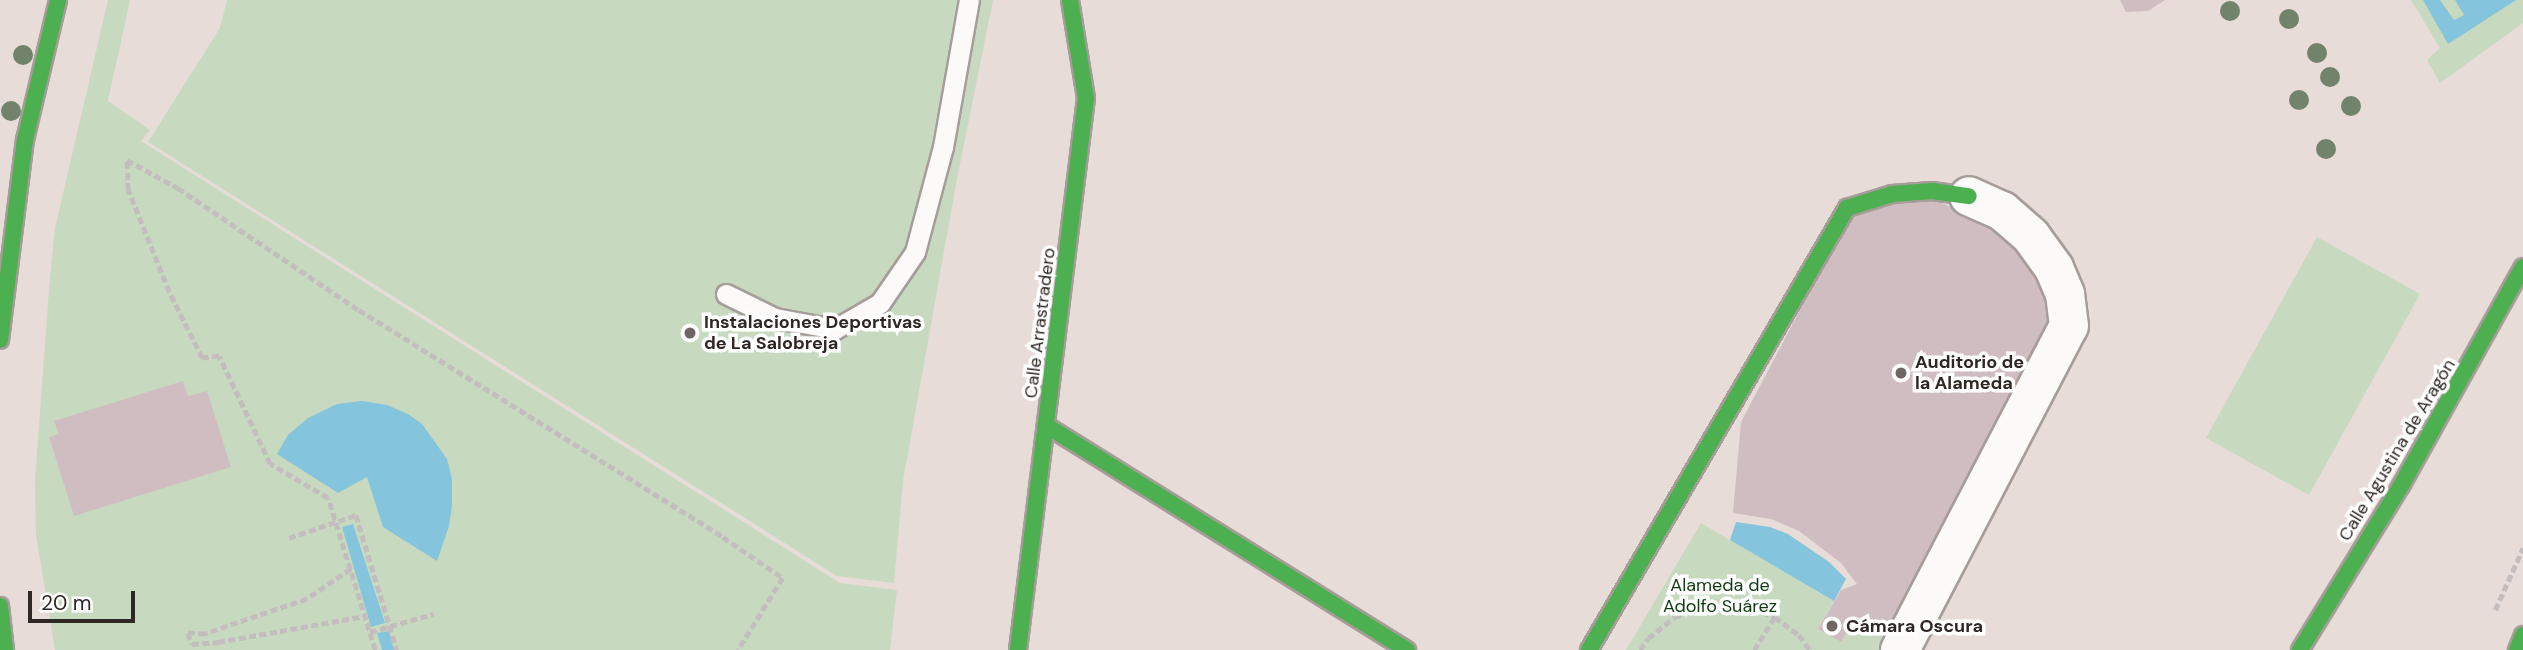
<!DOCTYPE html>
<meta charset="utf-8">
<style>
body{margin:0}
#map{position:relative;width:2523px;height:650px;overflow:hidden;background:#e7dcd7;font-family:"DM Sans",sans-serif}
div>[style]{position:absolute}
.green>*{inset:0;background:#c7dabf}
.water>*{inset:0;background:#84c4dd}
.building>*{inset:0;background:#d0bdc2}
.path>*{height:4.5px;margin-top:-2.25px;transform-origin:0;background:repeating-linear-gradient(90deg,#c3bebd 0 7px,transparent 0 10.5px)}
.roads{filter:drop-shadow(2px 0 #a69d99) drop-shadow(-2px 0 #a69d99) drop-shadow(0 2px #a69d99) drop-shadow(0 -2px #a69d99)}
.lane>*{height:19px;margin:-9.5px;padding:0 9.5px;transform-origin:9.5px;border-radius:9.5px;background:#fbfaf9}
.street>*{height:38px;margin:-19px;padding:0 19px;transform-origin:19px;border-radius:19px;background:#fbfaf9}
.fast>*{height:16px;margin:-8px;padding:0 8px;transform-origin:8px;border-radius:8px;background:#4caf50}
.trees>*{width:20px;height:20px;margin:-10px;border-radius:50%;background:#71836b}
.dots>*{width:19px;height:19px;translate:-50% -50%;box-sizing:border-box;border:4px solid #fff;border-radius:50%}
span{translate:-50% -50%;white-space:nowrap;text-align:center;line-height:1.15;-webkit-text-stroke:7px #fff;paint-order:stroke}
.poi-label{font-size:18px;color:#2f2724;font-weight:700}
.left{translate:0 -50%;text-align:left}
.street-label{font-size:18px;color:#2f2724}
.park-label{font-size:18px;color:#103a12}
.scale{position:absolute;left:28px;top:591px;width:107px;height:32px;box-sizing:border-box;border:4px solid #2f2724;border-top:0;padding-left:9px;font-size:21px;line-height:24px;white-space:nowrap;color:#2f2724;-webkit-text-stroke:5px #fff;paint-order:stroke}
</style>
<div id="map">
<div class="green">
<i style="clip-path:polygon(108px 0,130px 0,108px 101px,150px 130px,141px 141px,840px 583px,897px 590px,890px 650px,55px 650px,36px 535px,35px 481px,49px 289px,55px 228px)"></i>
<i style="clip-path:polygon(227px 0,993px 0,956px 184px,903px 481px,894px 583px,837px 576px,148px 142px,220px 28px)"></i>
<i style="clip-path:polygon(2411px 0,2523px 0,2523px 23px,2440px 83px,2427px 60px,2440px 48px)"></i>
<i style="clip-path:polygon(2317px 237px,2420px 294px,2309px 495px,2206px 438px)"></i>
<i style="clip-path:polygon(1701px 523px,1834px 601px,1818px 629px,1841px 642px,1851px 626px,1873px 637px,1885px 621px,1900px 630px,1890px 650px,1626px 650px)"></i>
</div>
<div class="water">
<i style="clip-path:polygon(2423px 0,2440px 0,2454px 20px,2464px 15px,2455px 0,2516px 0,2448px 44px)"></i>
<i style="clip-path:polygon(362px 401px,387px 405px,408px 414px,422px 424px,447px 459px,452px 479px,452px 505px,449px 526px,437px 561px,383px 527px,367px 477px,338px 493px,277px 454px,288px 435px,308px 418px,337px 404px)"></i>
<i style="clip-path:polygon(1736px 522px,1770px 527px,1788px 534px,1829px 562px,1846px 579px,1834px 601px,1730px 540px)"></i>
<i style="clip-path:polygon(353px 524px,385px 623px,371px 627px,342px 527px)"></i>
<i style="clip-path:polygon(389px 631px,394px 650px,382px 650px,377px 633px)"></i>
</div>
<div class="building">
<i style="clip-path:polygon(2120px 0,2165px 0,2148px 11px,2126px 12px)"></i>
<i style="clip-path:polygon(1928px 196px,2032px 247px,2060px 325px,1900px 630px,1885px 621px,1873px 637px,1851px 626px,1841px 642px,1818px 629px,1841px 590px,1857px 584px,1841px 563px,1799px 531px,1771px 519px,1733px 513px,1741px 422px,1850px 215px)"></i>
<i style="clip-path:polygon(183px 381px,188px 396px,207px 391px,231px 467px,74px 516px,49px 437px,59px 434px,54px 421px)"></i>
</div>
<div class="path">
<i style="left:289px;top:538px;width:71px;rotate:-18.9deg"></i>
<i style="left:356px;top:515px;width:141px;rotate:73.1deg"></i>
<i style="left:351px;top:569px;width:53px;rotate:145.7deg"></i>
<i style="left:307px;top:599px;width:108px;rotate:161.1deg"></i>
<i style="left:205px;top:634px;width:17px;rotate:-177deg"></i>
<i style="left:188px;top:633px;width:12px;rotate:70deg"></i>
<i style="left:192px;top:644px;width:26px;rotate:-4deg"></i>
<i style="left:218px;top:642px;width:149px;rotate:-10deg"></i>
<i style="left:2495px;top:610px;width:68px;rotate:-65.7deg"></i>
<i style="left:370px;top:632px;width:66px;rotate:-15.9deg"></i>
<i style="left:375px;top:650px;width:159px;rotate:-107.2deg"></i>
<i style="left:328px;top:498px;width:67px;rotate:-149.6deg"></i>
<i style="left:270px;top:464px;width:119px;rotate:-115.3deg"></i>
<i style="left:219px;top:356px;width:17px;rotate:173deg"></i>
<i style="left:202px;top:358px;width:74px;rotate:-116.6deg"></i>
<i style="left:169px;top:292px;width:110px;rotate:-111.9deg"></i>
<i style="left:128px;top:190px;width:30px;rotate:-92deg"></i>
<i style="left:127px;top:160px;width:58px;rotate:28.8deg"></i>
<i style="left:178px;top:188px;width:218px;rotate:34deg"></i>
<i style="left:359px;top:310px;width:429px;rotate:31.9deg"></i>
<i style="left:723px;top:537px;width:73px;rotate:34.3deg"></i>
<i style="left:783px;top:578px;width:85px;rotate:122deg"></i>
<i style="left:1640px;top:650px;width:14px;rotate:-56deg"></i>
<i style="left:1648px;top:638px;width:34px;rotate:-38deg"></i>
<i style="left:1675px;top:617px;width:35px;rotate:-18deg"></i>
<i style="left:1708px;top:606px;width:34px"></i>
<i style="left:1742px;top:606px;width:35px;rotate:18deg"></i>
<i style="left:1775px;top:617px;width:30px;rotate:37deg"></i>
<i style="left:1799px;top:635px;width:19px;rotate:54deg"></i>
<i style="left:1754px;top:650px;width:39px;rotate:-58deg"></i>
</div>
<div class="roads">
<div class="lane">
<i style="left:726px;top:294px;width:55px;rotate:26.1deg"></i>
<i style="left:775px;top:318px;width:61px;rotate:10.4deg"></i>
<i style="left:835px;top:329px;width:52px;rotate:-30deg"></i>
<i style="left:880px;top:303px;width:62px;rotate:-55.5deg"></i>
<i style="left:915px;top:252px;width:109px;rotate:-75.1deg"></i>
<i style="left:943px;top:147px;width:149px;rotate:-80deg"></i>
</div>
<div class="street">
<i style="left:1900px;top:650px;width:365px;rotate:-62.5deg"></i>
<i style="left:2069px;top:326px;width:32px;rotate:-97deg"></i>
<i style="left:2065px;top:294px;width:28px;rotate:-113deg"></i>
<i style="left:2054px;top:268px;width:39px;rotate:-126deg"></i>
<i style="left:2031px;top:236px;width:38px;rotate:-139deg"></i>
<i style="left:2002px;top:211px;width:36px;rotate:-156deg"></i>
</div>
<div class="fast">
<i style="left:0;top:340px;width:202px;rotate:-82.9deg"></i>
<i style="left:25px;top:140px;width:144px;rotate:-76.7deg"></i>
<i style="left:1047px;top:426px;width:424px;rotate:31.9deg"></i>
<i style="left:0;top:606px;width:44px;rotate:83.5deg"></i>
<i style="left:1018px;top:650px;width:556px;rotate:-82.98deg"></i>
<i style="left:1086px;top:98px;width:99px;rotate:-99.3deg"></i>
<i style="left:1589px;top:650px;width:512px;rotate:-59.73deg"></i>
<i style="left:1847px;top:208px;width:47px;rotate:-17.3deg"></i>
<i style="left:1892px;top:194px;width:40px;rotate:-4.3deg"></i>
<i style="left:1932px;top:191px;width:37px;rotate:8deg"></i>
<i style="left:2300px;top:650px;width:195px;rotate:-58.4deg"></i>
<i style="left:2402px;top:484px;width:248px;rotate:-60.9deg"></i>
<i style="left:2517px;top:650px;width:16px;rotate:-68deg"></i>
</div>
</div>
<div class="trees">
<i style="left:2230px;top:11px"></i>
<i style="left:2289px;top:19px"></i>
<i style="left:2317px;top:53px"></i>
<i style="left:23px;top:55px"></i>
<i style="left:2330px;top:77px"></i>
<i style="left:2299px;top:100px"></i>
<i style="left:2351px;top:106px"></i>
<i style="left:11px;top:111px"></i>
<i style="left:2326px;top:149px"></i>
</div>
<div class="dots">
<i style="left:690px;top:333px;background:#6f6663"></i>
<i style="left:1901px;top:373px;background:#6f6663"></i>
<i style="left:1832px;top:626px;background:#6f6663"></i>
</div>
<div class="poi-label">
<span class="left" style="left:704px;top:333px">Instalaciones Deportivas<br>de La Salobreja</span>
<span class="left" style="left:1915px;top:373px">Auditorio de<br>la Alameda</span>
<span class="left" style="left:1846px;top:626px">Cámara Oscura</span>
</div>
<div class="street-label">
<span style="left:1040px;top:323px;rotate:-83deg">Calle Arrastradero</span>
<span style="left:2397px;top:450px;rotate:-59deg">Calle Agustina de Aragón</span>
</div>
<div class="park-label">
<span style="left:1720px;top:596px">Alameda de<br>Adolfo Suárez</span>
</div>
<div class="scale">20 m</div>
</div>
